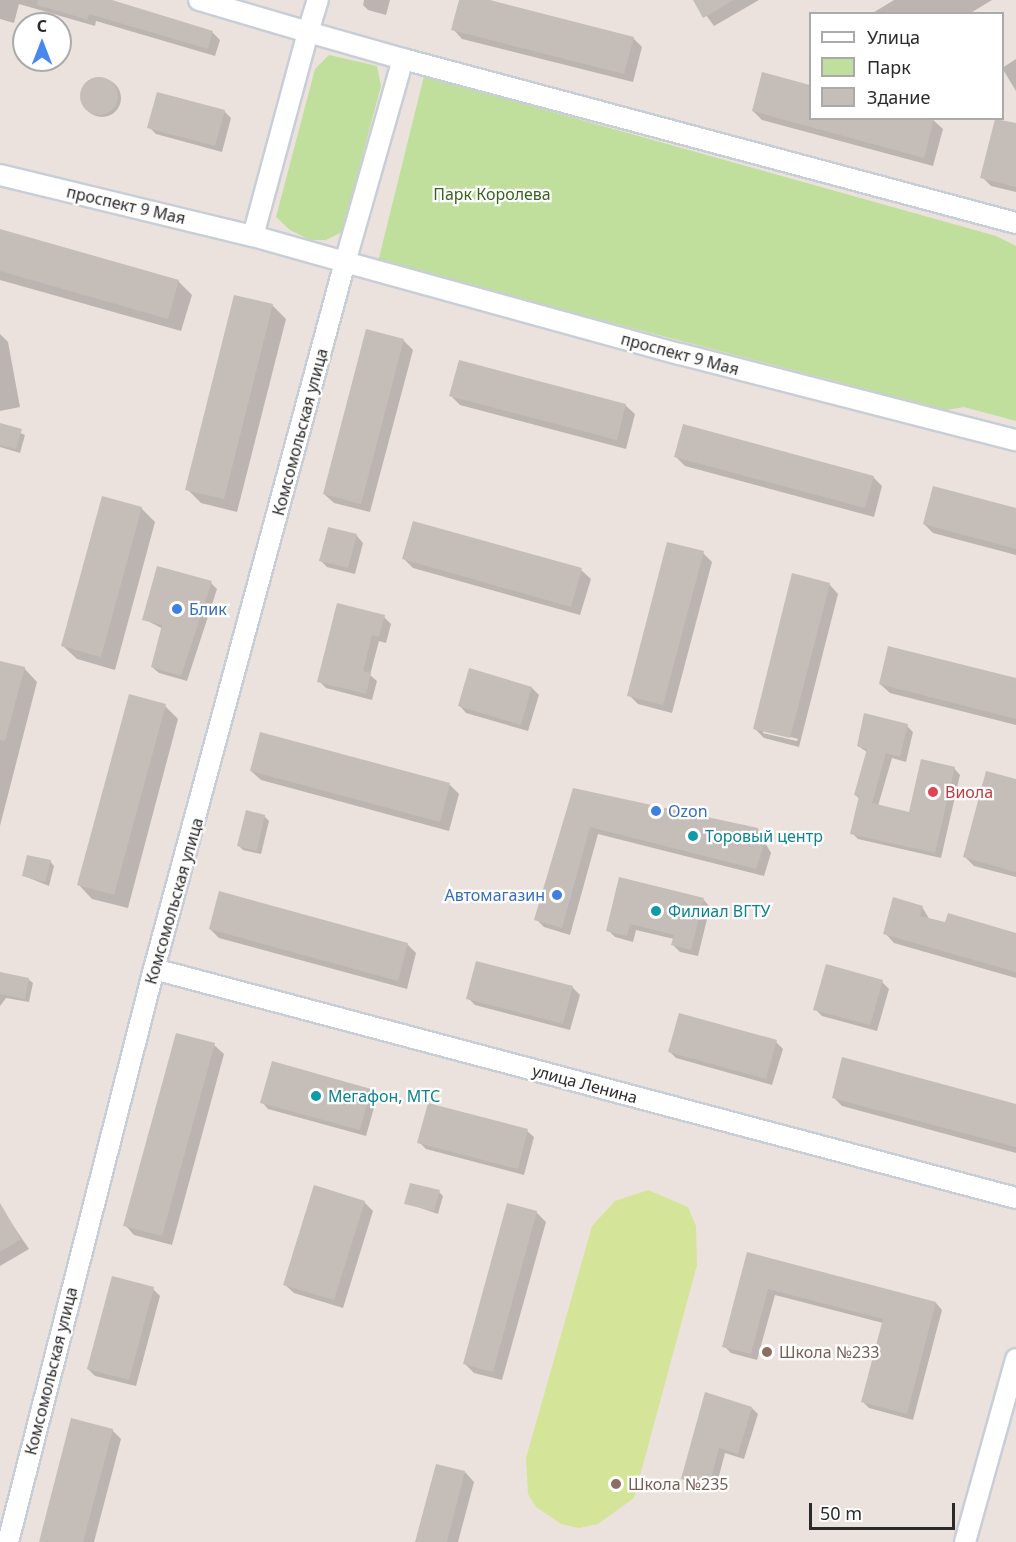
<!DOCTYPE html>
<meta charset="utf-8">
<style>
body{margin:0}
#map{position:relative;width:1016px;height:1542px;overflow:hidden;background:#ebe2dd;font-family:"Noto Sans",sans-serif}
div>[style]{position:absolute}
.green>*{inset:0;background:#c0de9c}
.pitch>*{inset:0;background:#d4e599}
.shadow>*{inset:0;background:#0003}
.round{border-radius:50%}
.building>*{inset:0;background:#c4bdb8}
.roads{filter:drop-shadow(2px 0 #c8ced7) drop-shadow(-2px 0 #c8ced7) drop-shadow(0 2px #c8ced7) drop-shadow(0 -2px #c8ced7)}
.minor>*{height:20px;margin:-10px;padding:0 10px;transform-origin:10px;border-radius:10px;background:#fff}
.dots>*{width:16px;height:16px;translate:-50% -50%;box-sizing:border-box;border:3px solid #fff;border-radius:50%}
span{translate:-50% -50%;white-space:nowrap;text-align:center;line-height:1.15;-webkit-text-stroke:4.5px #fff;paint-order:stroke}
.park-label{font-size:16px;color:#3a621e}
.street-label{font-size:16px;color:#2a2a2a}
.shop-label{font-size:16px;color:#366cbe}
.left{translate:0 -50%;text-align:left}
.right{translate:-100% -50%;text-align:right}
.health-label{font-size:16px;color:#be3a42}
.culture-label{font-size:16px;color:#0d838f}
.education-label{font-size:16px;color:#785e54}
.legend{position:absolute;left:809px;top:12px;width:195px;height:108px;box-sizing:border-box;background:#fff;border:2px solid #aaa;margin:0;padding:8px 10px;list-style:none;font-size:18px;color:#2a2a2a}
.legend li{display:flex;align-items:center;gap:12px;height:30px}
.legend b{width:30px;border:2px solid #aaa}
.north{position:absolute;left:12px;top:12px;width:60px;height:60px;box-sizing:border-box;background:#fff;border:2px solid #aaa;border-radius:50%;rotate:0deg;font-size:16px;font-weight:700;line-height:24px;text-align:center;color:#2a2a2a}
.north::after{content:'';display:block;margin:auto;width:21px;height:27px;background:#4688ef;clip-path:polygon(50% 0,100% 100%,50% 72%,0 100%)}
.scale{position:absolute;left:809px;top:1503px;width:146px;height:27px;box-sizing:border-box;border:3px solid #2a2a2a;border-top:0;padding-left:8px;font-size:18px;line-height:21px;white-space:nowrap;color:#2a2a2a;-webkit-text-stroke:4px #fff;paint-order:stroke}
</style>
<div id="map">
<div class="green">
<i style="clip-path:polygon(329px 55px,377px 66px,381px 86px,342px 232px,326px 240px,310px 240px,290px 230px,276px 217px,315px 69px)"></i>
<i style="clip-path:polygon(424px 76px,996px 236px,1016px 246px,1016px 421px,964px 407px,946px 410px,378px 262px)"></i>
</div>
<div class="pitch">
<i style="clip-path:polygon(648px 1190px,688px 1207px,696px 1226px,697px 1265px,634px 1498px,598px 1524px,579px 1528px,561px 1524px,536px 1507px,528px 1494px,526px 1458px,592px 1226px,615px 1201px)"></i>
</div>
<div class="shadow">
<i style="clip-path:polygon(0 0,105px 0,212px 32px,220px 40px,215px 56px,96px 21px,95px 26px,19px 4px,14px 23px,0 19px)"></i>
<i style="clip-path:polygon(364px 0,390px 0,386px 15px,368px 10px,363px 5px)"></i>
<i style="clip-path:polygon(460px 0,484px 0,633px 38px,642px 47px,633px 82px,462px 39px,453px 29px)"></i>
<i style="clip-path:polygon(695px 0,759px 0,714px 26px)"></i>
<i style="clip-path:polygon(894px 0,992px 0,969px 14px,871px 14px)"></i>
<i style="clip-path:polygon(1016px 59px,1016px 91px,1002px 68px)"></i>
<i style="clip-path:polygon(763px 74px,810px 87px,810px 118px,933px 120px,943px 129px,933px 166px,762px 120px,753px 111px)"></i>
<i class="round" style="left:83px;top:79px;width:38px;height:38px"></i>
<i style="clip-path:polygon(224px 111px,231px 118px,222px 152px,156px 134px,149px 127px)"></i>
<i style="clip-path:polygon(1016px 129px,1016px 192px,991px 186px,982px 177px)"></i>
<i style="clip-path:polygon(0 231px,178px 281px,192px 295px,181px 331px,0 280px)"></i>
<i style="clip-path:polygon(236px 296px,273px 306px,286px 319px,237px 512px,201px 503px,187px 489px)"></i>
<i style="clip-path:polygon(367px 331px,404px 341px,413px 350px,370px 512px,334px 503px,324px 494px)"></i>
<i style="clip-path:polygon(0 334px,8px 342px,20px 407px,0 411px)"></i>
<i style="clip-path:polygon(451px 396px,625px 405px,635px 414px,626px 449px,460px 405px)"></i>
<i style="clip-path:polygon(0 424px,25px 435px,20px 453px,0 447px)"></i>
<i style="clip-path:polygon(676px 457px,873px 477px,882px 486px,874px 517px,685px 466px)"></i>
<i style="clip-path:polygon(141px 508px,155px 522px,115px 670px,77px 659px,63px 646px)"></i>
<i style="clip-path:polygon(1016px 509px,1016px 555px,933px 533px,924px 524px)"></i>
<i style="clip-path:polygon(329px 528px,357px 536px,363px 543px,355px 574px,327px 567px,320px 560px)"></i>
<i style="clip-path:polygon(703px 553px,712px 562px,672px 713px,638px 704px,629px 695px)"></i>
<i style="clip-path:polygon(404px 559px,581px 570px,591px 579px,580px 615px,413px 568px)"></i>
<i style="clip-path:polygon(211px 583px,217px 589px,187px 681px,159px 673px,152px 667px,163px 629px,144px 619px)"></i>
<i style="clip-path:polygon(evenodd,829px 584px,838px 594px,799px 747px,764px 738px,754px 728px,829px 584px,763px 730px,798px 739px,797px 741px,763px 733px,763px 730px)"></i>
<i style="clip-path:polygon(384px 617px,391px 624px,386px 643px,379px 641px,370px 675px,377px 681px,372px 700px,326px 688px,319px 681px)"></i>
<i style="clip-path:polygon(0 662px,24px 668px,37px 682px,0 826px)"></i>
<i style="clip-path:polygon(470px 670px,532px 688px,539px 695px,528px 731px,466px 713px,460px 706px)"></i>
<i style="clip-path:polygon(1016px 680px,1016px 725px,890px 693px,880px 684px)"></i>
<i style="clip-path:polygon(165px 706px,178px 719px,128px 908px,92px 899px,79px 885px)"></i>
<i style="clip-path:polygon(907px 726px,913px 732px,906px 762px,892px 758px,878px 806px,910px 813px,954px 768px,960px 775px,941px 858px,858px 839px,852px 833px,860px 799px,855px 795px,867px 752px,858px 746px)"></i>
<i style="clip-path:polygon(261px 734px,450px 785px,459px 794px,449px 831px,261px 780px,251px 771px)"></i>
<i style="clip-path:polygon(1016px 780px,1016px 877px,974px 866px,965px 857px)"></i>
<i style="clip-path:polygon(574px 790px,757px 829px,771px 853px,764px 876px,598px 834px,570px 935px,544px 927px,536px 919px)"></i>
<i style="clip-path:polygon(264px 816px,269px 821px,261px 854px,243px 850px,239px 846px)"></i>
<i style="clip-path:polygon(50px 861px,54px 866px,49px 886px,24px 876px)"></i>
<i style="clip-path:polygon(704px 900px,710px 907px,698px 956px,680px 952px,673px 945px,674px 939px,636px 930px,633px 942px,615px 937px,608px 930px)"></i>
<i style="clip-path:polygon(922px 907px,930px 920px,1016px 934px,1016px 978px,894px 943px,885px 933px)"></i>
<i style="clip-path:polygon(210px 929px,407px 944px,416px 953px,407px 989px,219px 938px)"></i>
<i style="clip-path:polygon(477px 963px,573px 988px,580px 995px,570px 1030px,475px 1005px,468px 998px)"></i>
<i style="clip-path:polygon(0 973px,28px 979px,33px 983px,29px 1002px,6px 998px,0 1006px)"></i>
<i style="clip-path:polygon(882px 982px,889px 989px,877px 1031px,822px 1016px,815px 1009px)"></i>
<i style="clip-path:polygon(776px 1042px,783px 1049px,772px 1085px,676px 1058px,669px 1051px)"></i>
<i style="clip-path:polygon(214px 1045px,224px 1054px,172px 1245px,134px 1235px,125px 1225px)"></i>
<i style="clip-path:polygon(371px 1091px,377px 1097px,366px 1136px,268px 1109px,262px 1102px)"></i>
<i style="clip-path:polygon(833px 1097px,1016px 1105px,1016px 1153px,842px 1106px)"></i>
<i style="clip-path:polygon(527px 1131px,534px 1137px,524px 1175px,426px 1149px,419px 1142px)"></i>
<i style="clip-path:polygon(439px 1192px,443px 1196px,438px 1214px,406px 1203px)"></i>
<i style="clip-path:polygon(364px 1202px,373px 1211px,343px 1308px,294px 1293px,284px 1284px)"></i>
<i style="clip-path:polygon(508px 1205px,537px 1213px,546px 1222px,502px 1380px,474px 1373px,464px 1363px)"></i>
<i style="clip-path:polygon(0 1206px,29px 1249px,0 1266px)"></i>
<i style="clip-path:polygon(748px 1254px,936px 1303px,942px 1310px,913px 1420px,869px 1408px,862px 1401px,883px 1323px,775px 1295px,757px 1360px,731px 1353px,724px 1346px)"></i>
<i style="clip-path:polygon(153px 1289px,160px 1296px,136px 1386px,95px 1376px,88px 1369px)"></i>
<i style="clip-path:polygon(752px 1408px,758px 1414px,744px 1459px,725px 1453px,715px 1491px,689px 1485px,683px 1478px)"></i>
<i style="clip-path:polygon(112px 1430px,121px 1439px,94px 1542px,41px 1542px)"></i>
<i style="clip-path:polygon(465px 1472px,474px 1482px,458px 1542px,417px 1542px)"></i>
</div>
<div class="building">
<i style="clip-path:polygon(38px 0,112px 0,213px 31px,208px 49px,89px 14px,87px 20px,69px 14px,37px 5px)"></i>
<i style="clip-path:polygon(459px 0,490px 0,634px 37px,624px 74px,451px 30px)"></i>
<i style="clip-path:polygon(693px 0,734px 0,703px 18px)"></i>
<i style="clip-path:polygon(762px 72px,810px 85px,810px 118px,934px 118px,924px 158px,752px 111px)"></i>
<i class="round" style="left:80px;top:77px;width:38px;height:38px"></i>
<i style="clip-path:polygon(157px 92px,225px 110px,215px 146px,147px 128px)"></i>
<i style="clip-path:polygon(995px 119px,1016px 123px,1016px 187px,980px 178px)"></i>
<i style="clip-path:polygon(0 229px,179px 280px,168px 319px,0 271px)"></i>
<i style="clip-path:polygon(234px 295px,273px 304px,224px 499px,185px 490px)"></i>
<i style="clip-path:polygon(366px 329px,404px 339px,361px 504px,323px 494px)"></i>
<i style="clip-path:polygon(459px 360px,626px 404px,617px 440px,449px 396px)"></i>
<i style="clip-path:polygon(0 423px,22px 429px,16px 449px,0 445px)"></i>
<i style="clip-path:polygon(683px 424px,874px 476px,865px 508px,674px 457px)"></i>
<i style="clip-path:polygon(933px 486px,1016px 508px,1016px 549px,923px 524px)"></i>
<i style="clip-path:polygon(102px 496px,142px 507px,101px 657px,61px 646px)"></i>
<i style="clip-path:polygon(413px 521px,582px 568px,571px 607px,402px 559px)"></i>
<i style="clip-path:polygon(328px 527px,357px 534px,348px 568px,319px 561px)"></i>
<i style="clip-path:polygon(667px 542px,704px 551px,663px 705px,627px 696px)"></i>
<i style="clip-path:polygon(157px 566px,212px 581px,181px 676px,151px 667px,162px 625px,142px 620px)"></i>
<i style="clip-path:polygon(792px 573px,830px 583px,790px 738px,753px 729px)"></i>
<i style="clip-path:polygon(337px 603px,385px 615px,379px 637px,372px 635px,363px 671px,371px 673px,366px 694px,317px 682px)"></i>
<i style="clip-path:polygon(888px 646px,1016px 678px,1016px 719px,879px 684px)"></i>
<i style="clip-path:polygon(0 661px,25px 667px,5px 741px,0 740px)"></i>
<i style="clip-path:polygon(469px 668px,532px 687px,521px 725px,458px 706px)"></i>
<i style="clip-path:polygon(129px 694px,166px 704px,114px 895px,77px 885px)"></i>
<i style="clip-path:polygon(864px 713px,908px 724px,900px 757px,886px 753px,872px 803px,909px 812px,921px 759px,955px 767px,935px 853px,850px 834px,859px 796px,854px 795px,867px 749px,857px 746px)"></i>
<i style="clip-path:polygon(260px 732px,450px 783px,440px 822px,250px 771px)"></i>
<i style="clip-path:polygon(986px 771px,1016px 779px,1016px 872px,963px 857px)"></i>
<i style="clip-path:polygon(573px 788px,758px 828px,764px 844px,756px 869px,590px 827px,562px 928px,534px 920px)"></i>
<i style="clip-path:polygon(246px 810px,265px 815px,257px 851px,237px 846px)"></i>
<i style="clip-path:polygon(27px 855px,51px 860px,45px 882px,22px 876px)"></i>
<i style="clip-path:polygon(619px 877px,704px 898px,691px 950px,671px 945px,674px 935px,630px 924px,627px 936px,606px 931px)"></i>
<i style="clip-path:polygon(219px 891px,408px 943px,398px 981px,209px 929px)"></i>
<i style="clip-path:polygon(893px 897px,923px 906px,920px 916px,945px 922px,948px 913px,1016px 933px,1016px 972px,883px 934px)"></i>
<i style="clip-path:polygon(476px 961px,573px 986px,563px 1024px,466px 999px)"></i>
<i style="clip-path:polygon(826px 964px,883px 980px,870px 1025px,813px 1010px)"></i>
<i style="clip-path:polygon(0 972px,29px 978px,25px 999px,0 994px)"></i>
<i style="clip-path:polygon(679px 1013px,777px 1040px,766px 1079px,668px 1052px)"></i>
<i style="clip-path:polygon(176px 1033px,215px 1043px,162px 1236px,123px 1226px)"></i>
<i style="clip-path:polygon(842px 1057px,1016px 1104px,1016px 1147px,832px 1098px)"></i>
<i style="clip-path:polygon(272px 1061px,371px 1089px,360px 1130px,260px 1103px)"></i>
<i style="clip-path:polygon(428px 1103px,528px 1129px,518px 1169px,417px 1143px)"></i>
<i style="clip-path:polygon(410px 1183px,440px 1190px,434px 1211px,404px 1204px)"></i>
<i style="clip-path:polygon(314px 1185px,365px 1201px,334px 1300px,283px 1285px)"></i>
<i style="clip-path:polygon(0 1203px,21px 1239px,0 1252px)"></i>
<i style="clip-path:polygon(507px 1203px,537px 1211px,493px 1372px,463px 1364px)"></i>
<i style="clip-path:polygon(747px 1252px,936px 1302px,907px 1414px,861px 1402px,883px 1319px,768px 1289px,751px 1354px,722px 1347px)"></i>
<i style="clip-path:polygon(112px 1276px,154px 1287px,129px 1380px,87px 1369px)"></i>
<i style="clip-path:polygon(705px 1392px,752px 1407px,738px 1454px,719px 1448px,709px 1486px,681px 1479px)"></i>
<i style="clip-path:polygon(71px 1418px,113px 1429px,83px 1542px,39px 1542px)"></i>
<i style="clip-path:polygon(436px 1464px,465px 1471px,447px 1542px,415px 1542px)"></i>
</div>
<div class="roads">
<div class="minor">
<i style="left:199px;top:0;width:114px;rotate:16.4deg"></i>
<i style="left:308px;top:32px;width:99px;rotate:15.9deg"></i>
<i style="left:403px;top:59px;width:211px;rotate:105.9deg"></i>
<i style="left:345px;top:262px;width:96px;rotate:-164.2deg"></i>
<i style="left:253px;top:236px;width:211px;rotate:-74.9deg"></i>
<i style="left:308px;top:32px;width:34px;rotate:-73deg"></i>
<i style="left:403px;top:59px;width:635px;rotate:14.98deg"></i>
<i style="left:0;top:175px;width:260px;rotate:13.6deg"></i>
<i style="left:154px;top:969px;width:892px;rotate:14.88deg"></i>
<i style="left:8px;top:1542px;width:591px;rotate:-75.71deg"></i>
<i style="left:154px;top:969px;width:732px;rotate:-74.88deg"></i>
<i style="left:345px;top:262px;width:347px;rotate:15.4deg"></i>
<i style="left:680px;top:354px;width:347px;rotate:14.4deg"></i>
<i style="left:965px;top:1542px;width:190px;rotate:-74.4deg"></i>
</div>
</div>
<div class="dots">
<i style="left:177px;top:609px;background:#3f7fe0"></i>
<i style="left:933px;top:792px;background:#e0444e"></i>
<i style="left:656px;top:811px;background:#3f7fe0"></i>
<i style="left:693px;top:836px;background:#0f9aa8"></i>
<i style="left:557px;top:895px;background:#3f7fe0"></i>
<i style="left:656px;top:911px;background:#0f9aa8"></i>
<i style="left:316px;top:1096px;background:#0f9aa8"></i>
<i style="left:767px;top:1352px;background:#8d6e63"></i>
<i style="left:616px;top:1484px;background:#8d6e63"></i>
</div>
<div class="park-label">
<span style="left:492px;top:194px">Парк Королева</span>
</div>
<div class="street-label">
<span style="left:126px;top:205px;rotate:13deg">проспект 9 Мая</span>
<span style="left:680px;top:354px;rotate:15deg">проспект 9 Мая</span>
<span style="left:300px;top:432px;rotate:-75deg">Комсомольская улица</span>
<span style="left:174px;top:901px;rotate:-74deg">Комсомольская улица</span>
<span style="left:585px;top:1084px;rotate:15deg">улица Ленина</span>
<span style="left:51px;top:1371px;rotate:-76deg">Комсомольская улица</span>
</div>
<div class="shop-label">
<span class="left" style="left:189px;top:609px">Блик</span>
<span class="left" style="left:668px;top:811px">Ozon</span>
<span class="right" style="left:545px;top:895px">Автомагазин</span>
</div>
<div class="health-label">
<span class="left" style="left:945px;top:792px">Виола</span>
</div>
<div class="culture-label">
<span class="left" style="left:705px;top:836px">Торовый центр</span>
<span class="left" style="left:668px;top:911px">Филиал ВГТУ</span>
<span class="left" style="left:328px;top:1096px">Мегафон, МТС</span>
</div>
<div class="education-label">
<span class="left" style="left:779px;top:1352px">Школа №233</span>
<span class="left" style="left:628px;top:1484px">Школа №235</span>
</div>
<ul class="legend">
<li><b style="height:8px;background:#fff"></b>Улица</li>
<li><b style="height:16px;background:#c0de9c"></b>Парк</li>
<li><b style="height:16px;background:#c4bdb8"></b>Здание</li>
</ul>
<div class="north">С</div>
<div class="scale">50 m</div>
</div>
